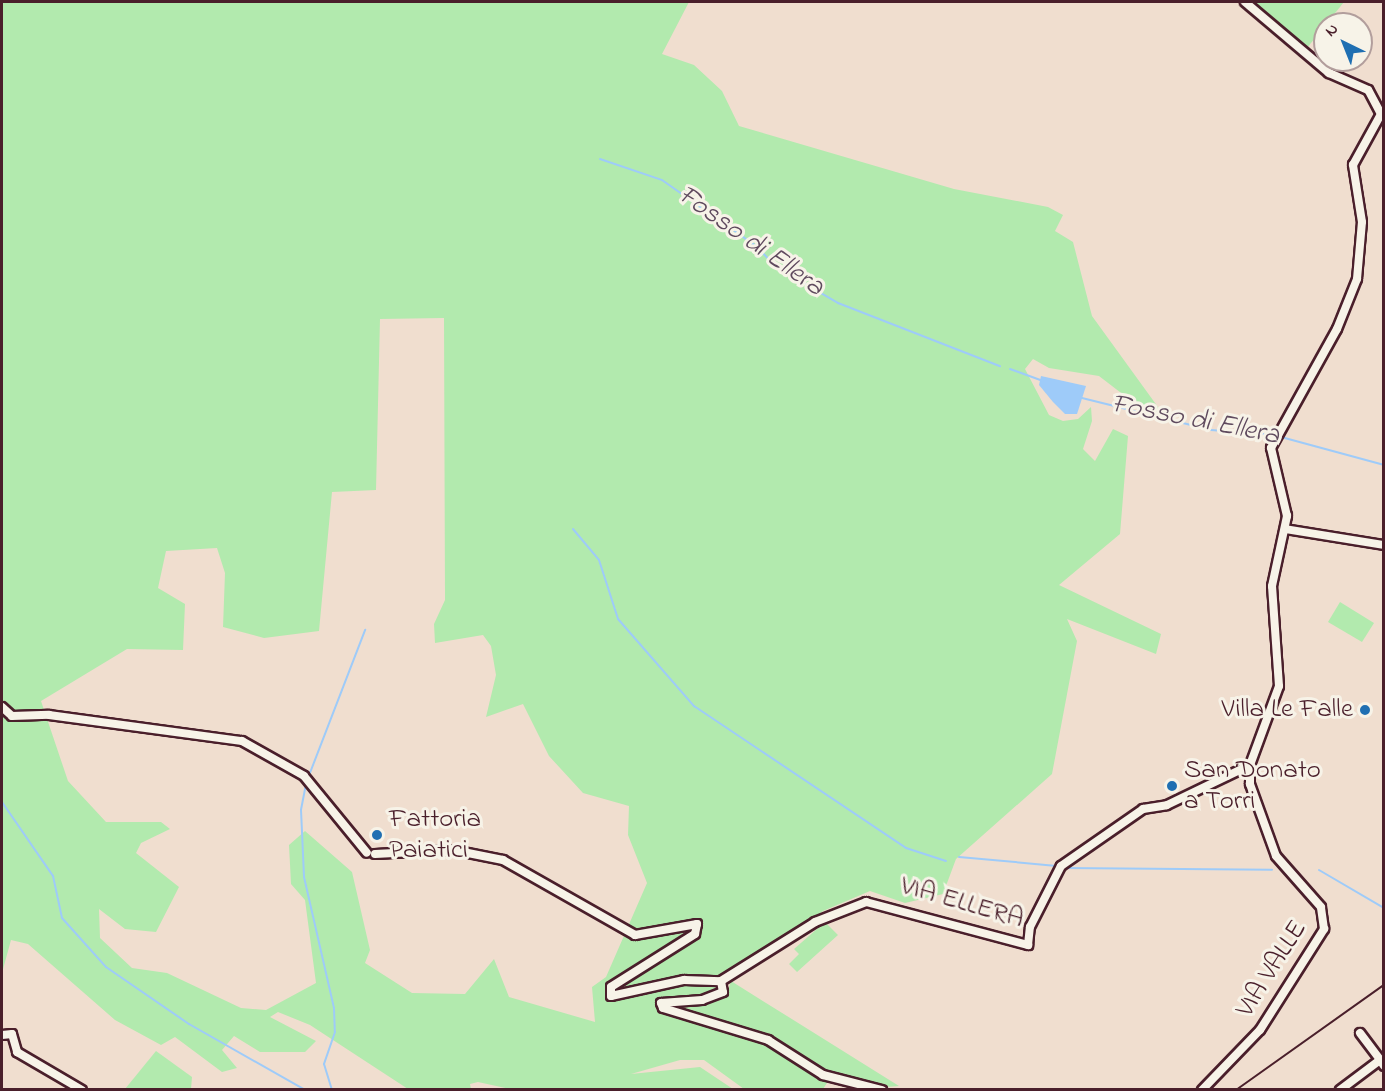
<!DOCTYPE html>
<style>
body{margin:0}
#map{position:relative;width:1385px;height:1091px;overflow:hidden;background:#f0decf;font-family:"Indie Flower",sans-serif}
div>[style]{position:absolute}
.green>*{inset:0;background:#b2eaae}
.water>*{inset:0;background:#9ecbf9}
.stream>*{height:2px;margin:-1px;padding:0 1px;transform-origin:1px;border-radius:1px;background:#9ecbf9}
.roads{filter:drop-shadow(2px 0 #4a1f2b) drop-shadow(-2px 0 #4a1f2b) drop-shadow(0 2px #4a1f2b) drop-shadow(0 -2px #4a1f2b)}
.minor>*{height:8px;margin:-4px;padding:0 4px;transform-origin:4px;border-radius:4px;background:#f7f3e8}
.rail>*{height:2px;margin:-1px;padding:0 1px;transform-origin:1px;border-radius:1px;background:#4a1f2b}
.dots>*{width:16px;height:16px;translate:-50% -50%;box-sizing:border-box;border:3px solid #f7f3e8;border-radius:50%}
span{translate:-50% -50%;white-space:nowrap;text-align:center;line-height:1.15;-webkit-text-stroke:6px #f7f3e8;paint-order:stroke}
.poi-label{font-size:27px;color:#4a1f2b}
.right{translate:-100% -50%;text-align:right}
.left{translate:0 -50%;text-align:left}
.street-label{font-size:27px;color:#4a1f2b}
.water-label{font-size:28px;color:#5f4a5e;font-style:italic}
.frame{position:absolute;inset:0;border:3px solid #4a1f2b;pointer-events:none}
.north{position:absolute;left:1313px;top:12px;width:60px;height:60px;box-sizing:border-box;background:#f7f3e8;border:2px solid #b29e9c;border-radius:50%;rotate:317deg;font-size:16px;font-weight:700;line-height:24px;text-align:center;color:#4a1f2b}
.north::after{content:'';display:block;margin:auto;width:21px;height:27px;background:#1f6fb2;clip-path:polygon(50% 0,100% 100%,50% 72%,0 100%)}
</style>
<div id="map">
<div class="green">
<i style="clip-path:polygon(evenodd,2px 2px,689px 2px,662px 54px,694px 65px,722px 91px,739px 126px,954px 189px,1048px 207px,1063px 215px,1055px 231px,1073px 242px,1092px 316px,1163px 414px,1155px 419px,1099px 376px,1049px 368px,1033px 359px,1025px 369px,1049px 415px,1063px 421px,1078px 419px,1091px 407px,1092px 421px,1083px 449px,1095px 461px,1113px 429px,1128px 436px,1120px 534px,1059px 585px,1161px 634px,1156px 654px,1067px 619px,1077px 641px,1052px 774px,956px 859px,943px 894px,905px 903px,870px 891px,823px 911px,784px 944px,710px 983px,726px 996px,731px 981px,899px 1086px,862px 1089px,829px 1080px,823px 1089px,744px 1089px,704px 1060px,680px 1060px,631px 1074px,700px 1067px,733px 1089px,515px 1090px,478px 1082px,470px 1084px,471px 1089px,408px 1089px,310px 1025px,278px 1012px,270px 1017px,316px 1041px,305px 1052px,260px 1052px,234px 1036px,222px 1050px,237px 1068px,222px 1072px,175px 1037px,161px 1045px,115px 1020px,28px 944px,11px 940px,2px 973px,2px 2px,444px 318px,445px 600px,434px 624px,435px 643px,483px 635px,491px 646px,496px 675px,486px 717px,523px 704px,549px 756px,583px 793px,629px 806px,628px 835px,647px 883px,606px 977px,592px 987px,595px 1022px,509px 997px,494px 959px,465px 994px,412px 993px,365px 963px,370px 950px,352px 872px,305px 831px,289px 845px,291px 884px,305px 900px,316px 983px,266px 1010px,241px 1008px,167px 973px,132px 968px,100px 938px,99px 909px,125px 929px,156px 932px,179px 887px,136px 853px,141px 843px,170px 829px,161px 822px,106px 822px,68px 781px,41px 701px,127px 649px,183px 650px,185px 604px,158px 588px,166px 551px,217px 548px,225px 573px,223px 627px,264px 638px,319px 631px,332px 492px,376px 490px,380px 319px,444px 318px)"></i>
<i style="clip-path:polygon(1246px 2px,1344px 2px,1307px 48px)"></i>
<i style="clip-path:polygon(1340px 602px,1374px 623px,1362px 642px,1328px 622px)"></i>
<i style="clip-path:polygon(825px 922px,838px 935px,797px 972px,789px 964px,799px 954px,794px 949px)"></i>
<i style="clip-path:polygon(156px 1051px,192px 1077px,191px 1089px,125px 1089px)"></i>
</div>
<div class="water">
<i style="clip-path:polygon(1041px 376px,1086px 386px,1077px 414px,1065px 414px,1053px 402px,1039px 385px)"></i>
</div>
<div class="stream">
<i style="left:600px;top:159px;width:65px;rotate:18.7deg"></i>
<i style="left:662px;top:180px;width:115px;rotate:35.1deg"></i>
<i style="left:756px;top:246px;width:29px;rotate:46deg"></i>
<i style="left:776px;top:267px;width:72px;rotate:30.1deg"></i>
<i style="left:838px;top:303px;width:174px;rotate:21.3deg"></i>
<i style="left:1010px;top:369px;width:33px;rotate:20deg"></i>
<i style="left:1082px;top:398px;width:133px;rotate:13.9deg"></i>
<i style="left:1211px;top:430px;width:65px;rotate:4.4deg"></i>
<i style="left:1281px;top:437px;width:107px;rotate:15.2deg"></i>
<i style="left:573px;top:529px;width:40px;rotate:50deg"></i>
<i style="left:599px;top:560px;width:62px;rotate:72.1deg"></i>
<i style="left:618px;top:619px;width:116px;rotate:48.9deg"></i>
<i style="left:694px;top:706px;width:255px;rotate:33.8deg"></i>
<i style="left:906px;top:848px;width:42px;rotate:18deg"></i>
<i style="left:308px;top:778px;width:159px;rotate:-68.9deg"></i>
<i style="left:306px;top:784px;width:26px;rotate:101deg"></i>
<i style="left:301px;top:810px;width:67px;rotate:87.4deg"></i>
<i style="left:304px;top:877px;width:134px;rotate:77.1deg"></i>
<i style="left:334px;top:1008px;width:24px;rotate:88deg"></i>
<i style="left:335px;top:1032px;width:34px;rotate:109deg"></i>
<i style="left:324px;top:1064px;width:27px;rotate:73deg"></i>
<i style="left:2px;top:802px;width:90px;rotate:55.4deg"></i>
<i style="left:53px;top:876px;width:43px;rotate:77.9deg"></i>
<i style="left:62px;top:918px;width:66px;rotate:48.1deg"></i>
<i style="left:106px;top:967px;width:101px;rotate:34.5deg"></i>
<i style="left:189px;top:1024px;width:133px;rotate:29.6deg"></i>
<i style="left:959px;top:857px;width:98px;rotate:5.2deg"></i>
<i style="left:1062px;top:868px;width:210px;rotate:0.5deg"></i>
<i style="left:1319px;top:870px;width:75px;rotate:30.3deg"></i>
</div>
<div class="roads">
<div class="minor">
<i style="left:1285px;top:529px;width:100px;rotate:9.2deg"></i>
<i style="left:2px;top:707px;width:13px;rotate:42deg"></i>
<i style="left:12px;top:716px;width:37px;rotate:-2deg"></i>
<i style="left:49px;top:715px;width:195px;rotate:7.7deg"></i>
<i style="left:242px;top:741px;width:71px;rotate:29.4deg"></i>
<i style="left:304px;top:776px;width:99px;rotate:50.7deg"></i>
<i style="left:375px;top:854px;width:78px;rotate:-2.9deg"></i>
<i style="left:453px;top:850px;width:51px;rotate:11.3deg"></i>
<i style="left:503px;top:860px;width:152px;rotate:29.6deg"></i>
<i style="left:635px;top:935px;width:63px;rotate:-10.1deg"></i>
<i style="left:697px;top:924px;width:10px;rotate:101deg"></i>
<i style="left:695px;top:934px;width:99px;rotate:147.8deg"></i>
<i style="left:611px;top:987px;width:9px;rotate:90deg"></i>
<i style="left:611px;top:996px;width:75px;rotate:-12.4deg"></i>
<i style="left:684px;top:980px;width:37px;rotate:2deg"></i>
<i style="left:721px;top:981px;width:111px;rotate:-32.1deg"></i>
<i style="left:815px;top:922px;width:55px;rotate:-21.4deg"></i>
<i style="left:866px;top:902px;width:168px;rotate:14.9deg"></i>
<i style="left:1028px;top:945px;width:18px;rotate:-84deg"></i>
<i style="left:1030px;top:927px;width:68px;rotate:-63.1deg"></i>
<i style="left:1061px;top:866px;width:100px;rotate:-34.8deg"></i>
<i style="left:1143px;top:809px;width:24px;rotate:-9deg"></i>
<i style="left:1167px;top:805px;width:92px;rotate:-25.7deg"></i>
<i style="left:721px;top:981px;width:11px;rotate:80deg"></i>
<i style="left:723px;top:992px;width:22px;rotate:159deg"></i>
<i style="left:702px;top:1000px;width:41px;rotate:175.8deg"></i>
<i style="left:661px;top:1003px;width:5px;rotate:68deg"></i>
<i style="left:663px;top:1008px;width:110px;rotate:16.9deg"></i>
<i style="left:768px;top:1040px;width:65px;rotate:32.5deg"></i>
<i style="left:823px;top:1075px;width:61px;rotate:14.3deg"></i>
<i style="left:1360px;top:1033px;width:34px;rotate:53deg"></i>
<i style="left:2px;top:1035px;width:10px;rotate:-6deg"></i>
<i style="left:12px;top:1034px;width:19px;rotate:74deg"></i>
<i style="left:17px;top:1052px;width:75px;rotate:30.3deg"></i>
<i style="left:1202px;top:1090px;width:83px;rotate:-46deg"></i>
<i style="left:1260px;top:1030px;width:120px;rotate:-57.6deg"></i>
<i style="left:1324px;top:929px;width:22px;rotate:-98deg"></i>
<i style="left:1321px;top:907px;width:68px;rotate:-131.4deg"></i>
<i style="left:1276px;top:856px;width:77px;rotate:-109.9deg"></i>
<i style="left:1250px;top:784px;width:19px;rotate:-90deg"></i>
<i style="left:1250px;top:765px;width:84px;rotate:-69.8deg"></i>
<i style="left:1279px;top:686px;width:100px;rotate:-94deg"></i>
<i style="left:1272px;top:586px;width:72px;rotate:-77.9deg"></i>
<i style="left:1287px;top:516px;width:70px;rotate:-103.2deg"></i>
<i style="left:1271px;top:448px;width:136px;rotate:-61deg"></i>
<i style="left:1337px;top:329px;width:54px;rotate:-68.2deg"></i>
<i style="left:1357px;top:279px;width:57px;rotate:-85deg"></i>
<i style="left:1362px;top:222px;width:58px;rotate:-99deg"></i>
<i style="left:1353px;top:165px;width:58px;rotate:-61.2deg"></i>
<i style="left:1381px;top:114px;width:27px;rotate:-118deg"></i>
<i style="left:1368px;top:90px;width:43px;rotate:-156.4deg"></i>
<i style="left:1329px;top:73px;width:110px;rotate:-139.8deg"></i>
<i style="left:1340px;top:1090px;width:50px;rotate:-36.9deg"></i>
<i style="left:1380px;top:1060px;width:7px;rotate:56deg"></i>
</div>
</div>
<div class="rail">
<i style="left:1236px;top:1090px;width:181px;rotate:-35.4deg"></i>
</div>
<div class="dots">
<i style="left:1365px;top:710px;background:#1f6fb2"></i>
<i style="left:1172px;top:786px;background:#1f6fb2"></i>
<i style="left:377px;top:835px;background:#1f6fb2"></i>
</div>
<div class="poi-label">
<span class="right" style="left:1353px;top:710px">Villa Le Falle</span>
<span class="left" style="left:1184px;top:786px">San Donato<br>a Torri</span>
<span class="left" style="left:389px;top:835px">Fattoria<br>Paiatici</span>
</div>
<div class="street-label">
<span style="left:962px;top:903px;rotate:16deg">VIA ELLERA</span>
<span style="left:1272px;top:969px;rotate:-58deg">VIA VALLE</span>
</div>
<div class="water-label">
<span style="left:750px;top:242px;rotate:35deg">Fosso di Ellera</span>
<span style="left:1195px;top:421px;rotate:11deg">Fosso di Ellera</span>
</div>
<div class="frame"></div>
<div class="north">N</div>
</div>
